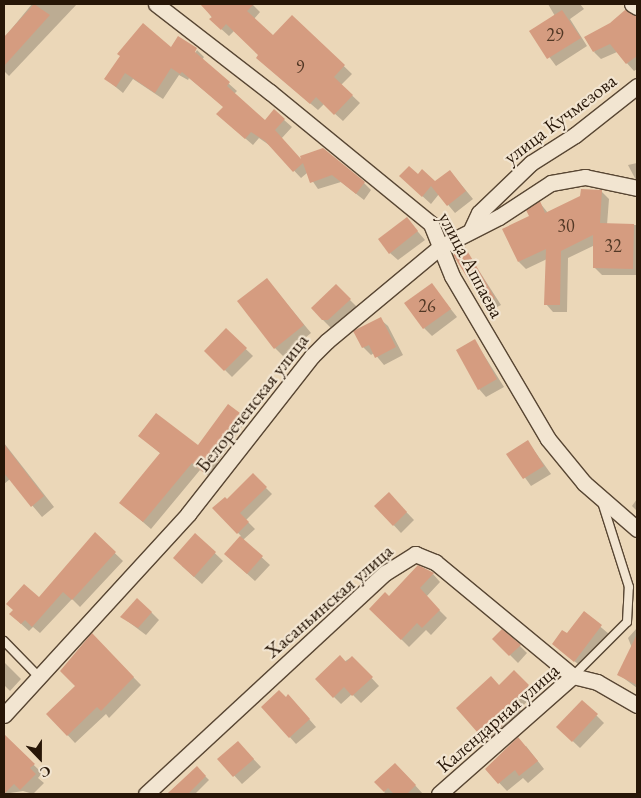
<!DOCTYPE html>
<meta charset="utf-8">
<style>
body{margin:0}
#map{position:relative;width:641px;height:798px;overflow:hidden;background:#ebd7b8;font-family:"EB Garamond",serif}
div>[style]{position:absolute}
.shadow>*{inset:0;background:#0003}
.building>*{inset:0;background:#d59c80}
.roads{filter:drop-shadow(1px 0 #584633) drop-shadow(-1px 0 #584633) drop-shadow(0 1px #584633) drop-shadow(0 -1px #584633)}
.service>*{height:8px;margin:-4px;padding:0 4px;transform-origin:4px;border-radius:4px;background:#f2e5d1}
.minor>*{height:15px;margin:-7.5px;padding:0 7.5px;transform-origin:7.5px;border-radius:7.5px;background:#f2e5d1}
span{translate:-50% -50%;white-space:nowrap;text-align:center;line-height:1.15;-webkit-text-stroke:4.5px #f2e5d1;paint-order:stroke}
.number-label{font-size:18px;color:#523825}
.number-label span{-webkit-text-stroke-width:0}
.street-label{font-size:20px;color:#271607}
.frame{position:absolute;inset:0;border:5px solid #271607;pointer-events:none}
.north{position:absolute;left:15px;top:733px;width:50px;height:50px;-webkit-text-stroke:4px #f2e5d1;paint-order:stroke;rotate:158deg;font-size:14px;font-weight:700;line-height:20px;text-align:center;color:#271607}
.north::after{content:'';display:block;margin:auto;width:18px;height:22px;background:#271607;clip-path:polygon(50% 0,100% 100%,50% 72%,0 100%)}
</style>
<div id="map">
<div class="shadow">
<i style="clip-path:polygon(32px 4px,77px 4px,9px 76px,4px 71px,4px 38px)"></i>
<i style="clip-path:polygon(202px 4px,252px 4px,260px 12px,254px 19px,273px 37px,292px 16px,352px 74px,341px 85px,360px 103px,343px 121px,324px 104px,318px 110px,265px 65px,260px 55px,234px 31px,229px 36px,219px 27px)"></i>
<i style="clip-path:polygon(548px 4px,580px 4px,584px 9px,570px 19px,587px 46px,556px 66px,531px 32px,555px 16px)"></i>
<i style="clip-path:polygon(625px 12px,637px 18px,637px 69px,634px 71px,617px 52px,601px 59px,594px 52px,611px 24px)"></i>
<i style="clip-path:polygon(171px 49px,192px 58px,197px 50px,204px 57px,202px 60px,237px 91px,234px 94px,265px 122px,274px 111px,292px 127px,281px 139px,304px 163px,364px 183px,371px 190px,364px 200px,341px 182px,318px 189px,307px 173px,301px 178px,272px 147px,259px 138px,253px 145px,225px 121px,224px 107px,189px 78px,188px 80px,179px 75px,163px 99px,133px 79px,123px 93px,106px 79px)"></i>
<i style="clip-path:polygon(637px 163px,637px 182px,628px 165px)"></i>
<i style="clip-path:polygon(450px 171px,473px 199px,455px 213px,439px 194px,431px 204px,409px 184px,418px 176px,435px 183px)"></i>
<i style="clip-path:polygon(601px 191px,609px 199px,607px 225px,637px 225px,637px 275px,602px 275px,594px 267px,595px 245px,568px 258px,567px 312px,553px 312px,546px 304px,547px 259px,526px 269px,519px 262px,531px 217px,540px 203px,548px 213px)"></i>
<i style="clip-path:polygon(407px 219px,425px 240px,398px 260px,390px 253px)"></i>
<i style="clip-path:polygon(465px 249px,501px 305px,491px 310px,455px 255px)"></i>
<i style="clip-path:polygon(431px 284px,457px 317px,432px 336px,424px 328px)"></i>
<i style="clip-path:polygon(336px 286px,358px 308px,331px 328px,323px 320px)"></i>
<i style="clip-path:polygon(274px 288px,311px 333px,283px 356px,275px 348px)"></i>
<i style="clip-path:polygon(380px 319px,388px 326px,403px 355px,384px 365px,374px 353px,371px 355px,363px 347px)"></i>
<i style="clip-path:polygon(226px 330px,253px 356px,232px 377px,206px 351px)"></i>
<i style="clip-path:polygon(475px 341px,504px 387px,486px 397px,479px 389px)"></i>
<i style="clip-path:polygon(239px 413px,246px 421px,217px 463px,220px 466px,211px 478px,200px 470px,151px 529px,129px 510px,161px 454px,140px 436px,198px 447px)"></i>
<i style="clip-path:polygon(528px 442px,551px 474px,531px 486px,508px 454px)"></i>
<i style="clip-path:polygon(4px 443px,54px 507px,42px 517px,10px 479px,4px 484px)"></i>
<i style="clip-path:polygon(253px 475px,272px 494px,246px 520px,255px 529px,243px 540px,270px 565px,255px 581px,225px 554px,241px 536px,214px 508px,227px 501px)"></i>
<i style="clip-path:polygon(389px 494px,414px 520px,401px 533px,376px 506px)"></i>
<i style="clip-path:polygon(637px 499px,637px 511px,632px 506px)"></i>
<i style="clip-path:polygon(95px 534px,123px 561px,80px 607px,72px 599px,40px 633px,33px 627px,29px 631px,19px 622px)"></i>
<i style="clip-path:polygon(196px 535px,223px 561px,202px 584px,182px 566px)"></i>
<i style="clip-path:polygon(433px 574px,440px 582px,426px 597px,447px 618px,431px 635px,426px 630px,409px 647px,371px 609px)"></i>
<i style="clip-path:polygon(151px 612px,159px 620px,146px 635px,122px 617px)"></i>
<i style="clip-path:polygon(584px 613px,609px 634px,583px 668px,553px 644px,567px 635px)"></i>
<i style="clip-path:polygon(637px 628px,637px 688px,618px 674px,632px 648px,628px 638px)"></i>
<i style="clip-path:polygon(92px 635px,141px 685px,109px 718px,106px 714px,75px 743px,48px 714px,77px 686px)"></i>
<i style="clip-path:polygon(494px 639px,520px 646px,527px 653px,518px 663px)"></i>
<i style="clip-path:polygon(352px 657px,379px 686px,361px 703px,352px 694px,341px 704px,316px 679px)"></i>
<i style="clip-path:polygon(4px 662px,21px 679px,10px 691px,4px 685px)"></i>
<i style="clip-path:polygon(514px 672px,535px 693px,520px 709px,524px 713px,493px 747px,486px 740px)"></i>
<i style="clip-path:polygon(582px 701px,604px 723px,580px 748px,558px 727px)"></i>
<i style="clip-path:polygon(295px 703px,316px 727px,296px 744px,263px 707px)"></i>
<i style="clip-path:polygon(4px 736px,42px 773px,38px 778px,44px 783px,33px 794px,23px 791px,4px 794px)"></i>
<i style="clip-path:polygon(526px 746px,544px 769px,528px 783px,523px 778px,507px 791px,486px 769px)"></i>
<i style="clip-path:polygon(245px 750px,261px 767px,242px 784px,219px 759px)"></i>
<i style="clip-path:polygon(197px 768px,209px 780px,195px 794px,167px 794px)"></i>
<i style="clip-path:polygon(403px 772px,423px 794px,383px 794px,385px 792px,376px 782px)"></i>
</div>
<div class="building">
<i style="clip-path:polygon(34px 4px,50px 15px,4px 66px,4px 37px)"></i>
<i style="clip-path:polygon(200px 4px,254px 4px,247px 11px,273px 35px,292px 15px,345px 65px,334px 77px,353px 95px,334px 115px,316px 97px,310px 104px,256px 58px,258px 55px,226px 24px,221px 30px,209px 19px,212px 17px)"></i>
<i style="clip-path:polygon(562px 10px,581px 38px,547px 59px,529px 31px)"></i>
<i style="clip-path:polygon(625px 10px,637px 16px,637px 56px,626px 64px,610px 44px,593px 52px,584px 37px,610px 23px)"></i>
<i style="clip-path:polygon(143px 23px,171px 47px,178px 36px,197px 48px,195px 52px,230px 82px,227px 86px,265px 120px,274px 109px,285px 119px,275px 130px,301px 159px,300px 156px,323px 148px,365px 182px,356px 194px,332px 175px,310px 183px,303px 163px,293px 172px,265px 141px,251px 132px,245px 139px,216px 114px,223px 107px,182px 72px,180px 74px,171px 68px,155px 93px,125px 73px,116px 87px,104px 79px,120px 56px,117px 54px)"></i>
<i style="clip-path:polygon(409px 166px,418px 174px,422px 169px,435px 181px,450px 170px,466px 191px,447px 206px,431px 186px,422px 197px,399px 176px)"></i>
<i style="clip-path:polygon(581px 189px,602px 190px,600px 223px,634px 224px,633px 269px,593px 268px,593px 235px,561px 251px,560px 305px,544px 305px,546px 249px,518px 262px,502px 229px,529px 216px,526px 210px,540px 201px,545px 213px,580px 196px)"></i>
<i style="clip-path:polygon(407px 217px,418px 231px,389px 254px,378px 239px)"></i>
<i style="clip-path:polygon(465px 247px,495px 298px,484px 304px,453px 255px)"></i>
<i style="clip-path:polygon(267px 278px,304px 325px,274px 349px,237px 301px)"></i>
<i style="clip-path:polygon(432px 283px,451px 309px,423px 329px,404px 303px)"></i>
<i style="clip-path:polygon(336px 284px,351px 299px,328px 320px,322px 320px,311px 308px)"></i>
<i style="clip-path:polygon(381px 317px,396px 347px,375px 358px,369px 345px,362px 348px,353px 331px)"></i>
<i style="clip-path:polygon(226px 328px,247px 348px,224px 371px,204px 351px)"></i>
<i style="clip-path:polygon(475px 339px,497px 379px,478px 390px,456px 350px)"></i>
<i style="clip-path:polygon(228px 404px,240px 413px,210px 455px,213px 458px,203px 472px,192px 463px,143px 522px,119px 503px,160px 453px,138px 436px,156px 413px,198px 445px)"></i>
<i style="clip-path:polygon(528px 440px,544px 466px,523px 479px,506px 454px)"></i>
<i style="clip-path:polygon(4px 444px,44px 496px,31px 507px,4px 473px)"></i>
<i style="clip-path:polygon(253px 473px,267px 487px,240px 513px,249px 522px,237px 534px,212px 508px,225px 497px,227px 499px)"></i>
<i style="clip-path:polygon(389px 492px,407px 512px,393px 526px,374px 506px)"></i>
<i style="clip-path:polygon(95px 532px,116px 552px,72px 600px,63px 592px,32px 627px,25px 620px,21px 624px,9px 614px,13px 610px,6px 604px,24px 584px,39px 597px)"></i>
<i style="clip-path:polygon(195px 533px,216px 552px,194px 577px,173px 558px)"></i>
<i style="clip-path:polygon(240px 536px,263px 556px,247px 574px,224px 554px)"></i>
<i style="clip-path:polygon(418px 565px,434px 573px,420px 588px,440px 610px,422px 628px,417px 623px,401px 640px,369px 609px,385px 592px,389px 596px)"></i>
<i style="clip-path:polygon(137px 598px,152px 612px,138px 628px,120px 617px)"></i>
<i style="clip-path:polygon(584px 611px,602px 625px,574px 662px,552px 644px,562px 630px,567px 633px)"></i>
<i style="clip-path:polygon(502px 629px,521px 645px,509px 656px,492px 639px)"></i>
<i style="clip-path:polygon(92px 633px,134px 677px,101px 711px,97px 707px,67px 736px,46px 714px,75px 686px,60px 671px)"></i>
<i style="clip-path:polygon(637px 634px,637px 685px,617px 675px)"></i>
<i style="clip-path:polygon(340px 655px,346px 662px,352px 656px,373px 677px,352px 696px,344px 687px,333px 698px,315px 679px)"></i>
<i style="clip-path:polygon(514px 670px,529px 685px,514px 701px,518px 705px,503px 719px,506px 722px,485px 741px,456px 708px,491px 676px,499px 685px)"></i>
<i style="clip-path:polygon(279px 690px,286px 697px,288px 694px,310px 719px,289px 738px,261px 707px)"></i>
<i style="clip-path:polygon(582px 700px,598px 714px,572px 742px,556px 727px)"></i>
<i style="clip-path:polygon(4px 734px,35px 764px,30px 768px,36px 774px,20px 790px,14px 784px,4px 794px)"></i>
<i style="clip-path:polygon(518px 737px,538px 761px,519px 776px,515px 770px,498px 784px,485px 769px)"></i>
<i style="clip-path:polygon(238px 741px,254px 759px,233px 777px,217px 759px)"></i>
<i style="clip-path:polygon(395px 763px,416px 785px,407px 794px,394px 794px,388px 788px,384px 792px,374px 782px)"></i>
<i style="clip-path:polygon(197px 766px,206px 776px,188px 794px,167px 794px)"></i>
</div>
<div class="roads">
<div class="service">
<i style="left:4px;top:641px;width:49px;rotate:45.8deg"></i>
<i style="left:573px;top:676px;width:76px;rotate:-45deg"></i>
<i style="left:627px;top:622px;width:35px;rotate:-87deg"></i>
<i style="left:629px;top:587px;width:89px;rotate:-107.6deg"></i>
</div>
<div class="minor">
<i style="left:156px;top:4px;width:144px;rotate:37.7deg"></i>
<i style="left:270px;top:92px;width:208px;rotate:39.3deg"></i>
<i style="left:431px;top:224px;width:56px;rotate:68deg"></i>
<i style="left:452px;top:276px;width:189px;rotate:59.5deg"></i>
<i style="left:548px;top:439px;width:57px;rotate:50.7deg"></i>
<i style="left:584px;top:483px;width:70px;rotate:41deg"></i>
<i style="left:632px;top:4px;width:6px;rotate:31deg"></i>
<i style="left:471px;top:230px;width:19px;rotate:-65deg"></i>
<i style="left:479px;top:213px;width:72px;rotate:-43.9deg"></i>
<i style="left:531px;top:163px;width:52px;rotate:-32.5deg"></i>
<i style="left:575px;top:135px;width:79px;rotate:-38.3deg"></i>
<i style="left:4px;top:715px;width:273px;rotate:-47.5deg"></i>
<i style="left:188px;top:514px;width:201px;rotate:-51.9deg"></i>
<i style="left:312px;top:356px;width:21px;rotate:-45deg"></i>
<i style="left:327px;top:341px;width:147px;rotate:-39.8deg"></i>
<i style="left:440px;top:247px;width:66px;rotate:-27deg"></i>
<i style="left:499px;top:217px;width:62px;rotate:-33.2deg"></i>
<i style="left:551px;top:183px;width:35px;rotate:-10deg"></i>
<i style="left:585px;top:177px;width:53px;rotate:11.9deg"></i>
<i style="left:146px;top:794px;width:326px;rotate:-42.8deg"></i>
<i style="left:385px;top:573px;width:36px;rotate:-32deg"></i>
<i style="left:415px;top:554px;width:22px;rotate:22deg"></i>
<i style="left:435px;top:562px;width:179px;rotate:39.6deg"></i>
<i style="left:439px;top:794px;width:179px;rotate:-41.4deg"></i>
<i style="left:573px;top:676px;width:25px;rotate:14deg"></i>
<i style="left:597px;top:682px;width:46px;rotate:29.9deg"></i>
</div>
</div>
<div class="number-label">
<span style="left:555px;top:35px">29</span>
<span style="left:300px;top:67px">9</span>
<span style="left:566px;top:226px">30</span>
<span style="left:613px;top:246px">32</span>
<span style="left:427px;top:306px">26</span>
</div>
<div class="street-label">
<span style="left:560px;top:119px;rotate:-37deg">улица Кучмезова</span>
<span style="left:471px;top:265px;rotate:62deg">улица Аппаева</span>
<span style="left:252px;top:403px;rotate:-52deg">Белореченская улица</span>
<span style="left:329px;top:601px;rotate:-41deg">Хасаньинская улица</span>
<span style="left:498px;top:718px;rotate:-41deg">Календарная улица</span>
</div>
<div class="frame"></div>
<div class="north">С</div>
</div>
